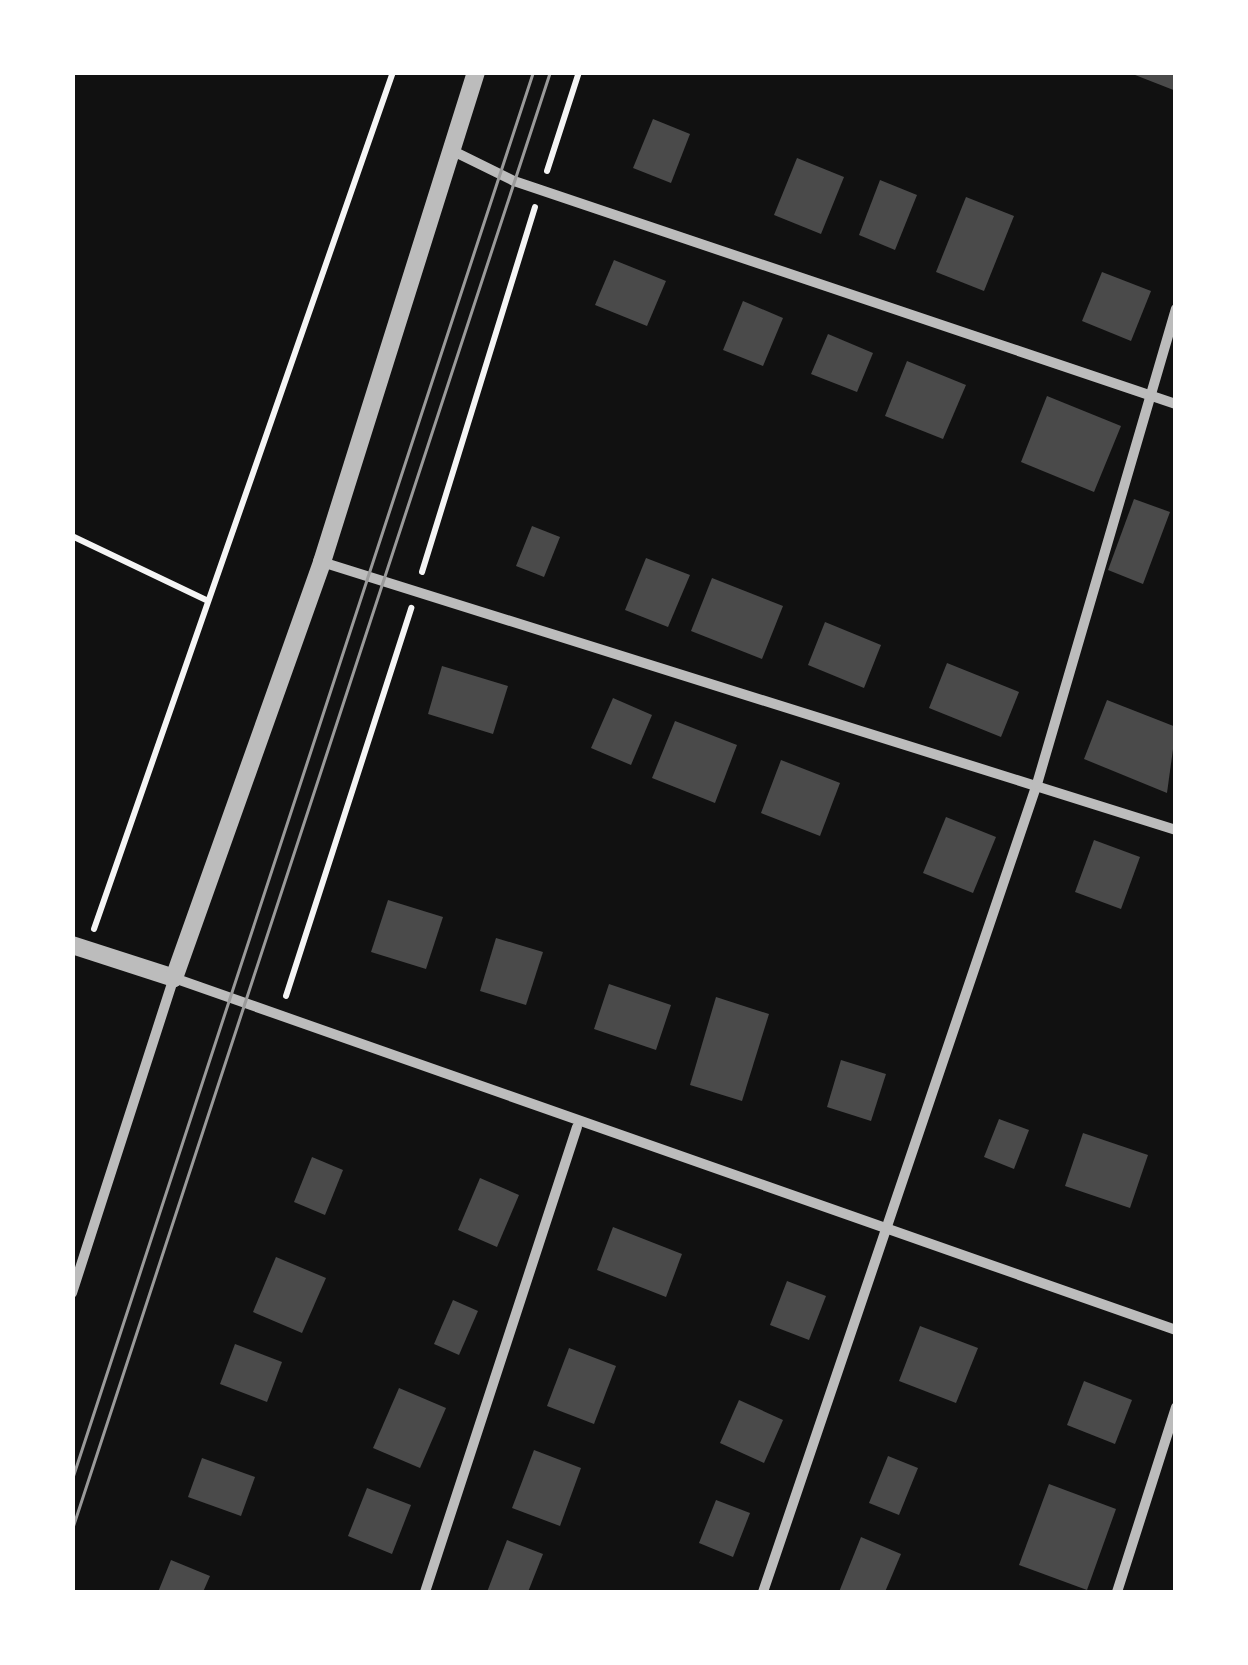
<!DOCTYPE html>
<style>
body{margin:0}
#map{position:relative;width:1248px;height:1665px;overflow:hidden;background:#111;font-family:Helvetica,sans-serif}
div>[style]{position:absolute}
.building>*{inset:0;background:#4a4a4a}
.path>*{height:6px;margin:-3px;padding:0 3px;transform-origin:3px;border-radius:3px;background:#f5f5f5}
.minor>*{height:10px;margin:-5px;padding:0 5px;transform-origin:5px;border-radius:5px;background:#bcbcbc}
.tertiary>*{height:18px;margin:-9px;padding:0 9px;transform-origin:9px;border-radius:9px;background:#bcbcbc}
.tram>*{height:2.5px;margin:-1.25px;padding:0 1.25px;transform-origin:1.25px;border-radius:1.25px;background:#9a9a9a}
span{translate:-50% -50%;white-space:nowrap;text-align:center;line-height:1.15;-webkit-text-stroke:10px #fff;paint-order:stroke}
.frame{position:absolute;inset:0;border:75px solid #fff;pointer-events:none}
</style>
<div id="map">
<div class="building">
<i style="clip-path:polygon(1130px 72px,1176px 72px,1176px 91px,1130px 73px)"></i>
<i style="clip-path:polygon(653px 119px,690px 134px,671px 183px,633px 168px)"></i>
<i style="clip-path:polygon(797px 158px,844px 177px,821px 234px,774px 215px)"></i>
<i style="clip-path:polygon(880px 180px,917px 195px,895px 250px,859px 235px)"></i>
<i style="clip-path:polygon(966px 197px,1014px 216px,984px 291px,936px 272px)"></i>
<i style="clip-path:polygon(614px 260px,666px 281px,647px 326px,595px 305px)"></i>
<i style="clip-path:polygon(1102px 272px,1151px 291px,1131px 341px,1082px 321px)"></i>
<i style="clip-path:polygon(743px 301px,783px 318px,763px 366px,723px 350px)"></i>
<i style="clip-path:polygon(828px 334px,873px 353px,857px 392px,811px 374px)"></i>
<i style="clip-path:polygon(907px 361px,966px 385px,943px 439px,885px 416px)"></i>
<i style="clip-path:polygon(1047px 396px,1121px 426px,1094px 492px,1021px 462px)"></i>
<i style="clip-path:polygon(1134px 499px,1170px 512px,1143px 584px,1108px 570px)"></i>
<i style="clip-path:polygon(532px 526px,560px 537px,544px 577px,516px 566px)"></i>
<i style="clip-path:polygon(646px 558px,690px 575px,668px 627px,625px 610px)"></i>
<i style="clip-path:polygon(712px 578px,783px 606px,762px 659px,691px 631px)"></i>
<i style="clip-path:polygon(825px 622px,881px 645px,864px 688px,808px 665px)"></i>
<i style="clip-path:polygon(947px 663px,1019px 692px,1001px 737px,929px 708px)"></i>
<i style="clip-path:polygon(442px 666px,508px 686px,493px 734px,428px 714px)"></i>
<i style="clip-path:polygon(613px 698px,652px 715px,631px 765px,591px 748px)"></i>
<i style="clip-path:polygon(1107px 700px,1176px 727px,1167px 793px,1084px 759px)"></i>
<i style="clip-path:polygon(675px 721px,737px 745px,715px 803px,652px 778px)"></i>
<i style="clip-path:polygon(781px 760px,840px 783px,820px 836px,761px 813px)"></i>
<i style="clip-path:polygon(946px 817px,996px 837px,973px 893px,923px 873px)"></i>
<i style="clip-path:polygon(1094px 840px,1140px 857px,1121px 909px,1075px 892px)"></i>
<i style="clip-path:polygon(388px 900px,443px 917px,426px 969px,371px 952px)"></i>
<i style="clip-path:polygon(496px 938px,543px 952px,526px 1005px,480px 991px)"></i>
<i style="clip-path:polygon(609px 984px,671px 1005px,656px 1050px,594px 1029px)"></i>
<i style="clip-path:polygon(716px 997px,769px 1014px,742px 1101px,690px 1085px)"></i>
<i style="clip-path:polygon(841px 1060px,886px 1074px,871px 1121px,827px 1107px)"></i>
<i style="clip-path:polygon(999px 1119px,1029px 1130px,1014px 1169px,984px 1157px)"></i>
<i style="clip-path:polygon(1083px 1133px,1148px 1155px,1130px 1208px,1065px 1186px)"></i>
<i style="clip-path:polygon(312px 1157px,343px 1170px,325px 1215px,294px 1202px)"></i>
<i style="clip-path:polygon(480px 1178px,519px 1195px,497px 1247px,458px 1230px)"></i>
<i style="clip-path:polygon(613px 1227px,682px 1254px,666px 1297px,597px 1270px)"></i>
<i style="clip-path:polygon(276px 1257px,326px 1278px,302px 1333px,253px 1312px)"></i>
<i style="clip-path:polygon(787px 1281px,826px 1296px,809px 1340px,770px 1325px)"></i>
<i style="clip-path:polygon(453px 1300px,478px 1311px,459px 1355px,434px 1344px)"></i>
<i style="clip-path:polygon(920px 1326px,978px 1348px,956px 1403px,899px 1381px)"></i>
<i style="clip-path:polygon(235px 1344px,282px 1362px,267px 1402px,220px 1384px)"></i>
<i style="clip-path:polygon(569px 1348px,616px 1366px,594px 1424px,547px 1406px)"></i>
<i style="clip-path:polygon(1084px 1381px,1132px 1400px,1115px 1444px,1067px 1425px)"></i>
<i style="clip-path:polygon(399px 1388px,446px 1408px,420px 1468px,373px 1448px)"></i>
<i style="clip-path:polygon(739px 1400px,783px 1420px,764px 1463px,720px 1443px)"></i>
<i style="clip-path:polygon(534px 1450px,581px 1468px,560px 1526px,512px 1508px)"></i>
<i style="clip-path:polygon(888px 1456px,918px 1468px,899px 1515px,869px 1503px)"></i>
<i style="clip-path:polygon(202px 1458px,255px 1477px,241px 1516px,188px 1497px)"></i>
<i style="clip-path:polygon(1049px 1484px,1116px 1509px,1087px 1590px,1019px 1565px)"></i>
<i style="clip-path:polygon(367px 1488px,411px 1505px,392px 1554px,348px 1536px)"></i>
<i style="clip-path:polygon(716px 1500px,750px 1513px,733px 1557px,699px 1543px)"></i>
<i style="clip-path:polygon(861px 1537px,901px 1554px,885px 1592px,839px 1592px)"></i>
<i style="clip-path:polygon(507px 1540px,543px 1554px,528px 1592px,487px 1592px)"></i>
<i style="clip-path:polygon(171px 1560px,210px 1576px,203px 1592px,158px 1592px)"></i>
</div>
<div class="path">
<i style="left:547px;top:171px;width:104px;rotate:-72.1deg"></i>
<i style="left:72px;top:536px;width:148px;rotate:25.5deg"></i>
<i style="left:422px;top:572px;width:382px;rotate:-72.8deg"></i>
<i style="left:94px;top:929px;width:908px;rotate:-70.77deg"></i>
<i style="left:286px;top:996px;width:408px;rotate:-72.1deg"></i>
</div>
<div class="minor">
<i style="left:451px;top:150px;width:70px;rotate:26.2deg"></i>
<i style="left:514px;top:181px;width:699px;rotate:18.62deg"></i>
<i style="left:322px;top:562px;width:895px;rotate:17.42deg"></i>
<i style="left:72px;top:1293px;width:331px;rotate:-72.1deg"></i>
<i style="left:174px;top:978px;width:1062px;rotate:19.36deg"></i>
<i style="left:425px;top:1592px;width:489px;rotate:-71.9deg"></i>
<i style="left:763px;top:1592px;width:853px;rotate:-71.27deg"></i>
<i style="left:1037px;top:784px;width:495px;rotate:-73.7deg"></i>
<i style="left:1117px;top:1592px;width:194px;rotate:-72.3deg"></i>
</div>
<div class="tertiary">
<i style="left:72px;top:945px;width:107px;rotate:17.9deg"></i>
<i style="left:174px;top:978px;width:442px;rotate:-70.4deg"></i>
<i style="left:322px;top:562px;width:514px;rotate:-72.55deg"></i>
</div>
<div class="tram">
<i style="left:72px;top:1479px;width:1481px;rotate:-71.86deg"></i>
<i style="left:72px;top:1529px;width:1533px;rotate:-71.84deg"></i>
</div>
<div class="frame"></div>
</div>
